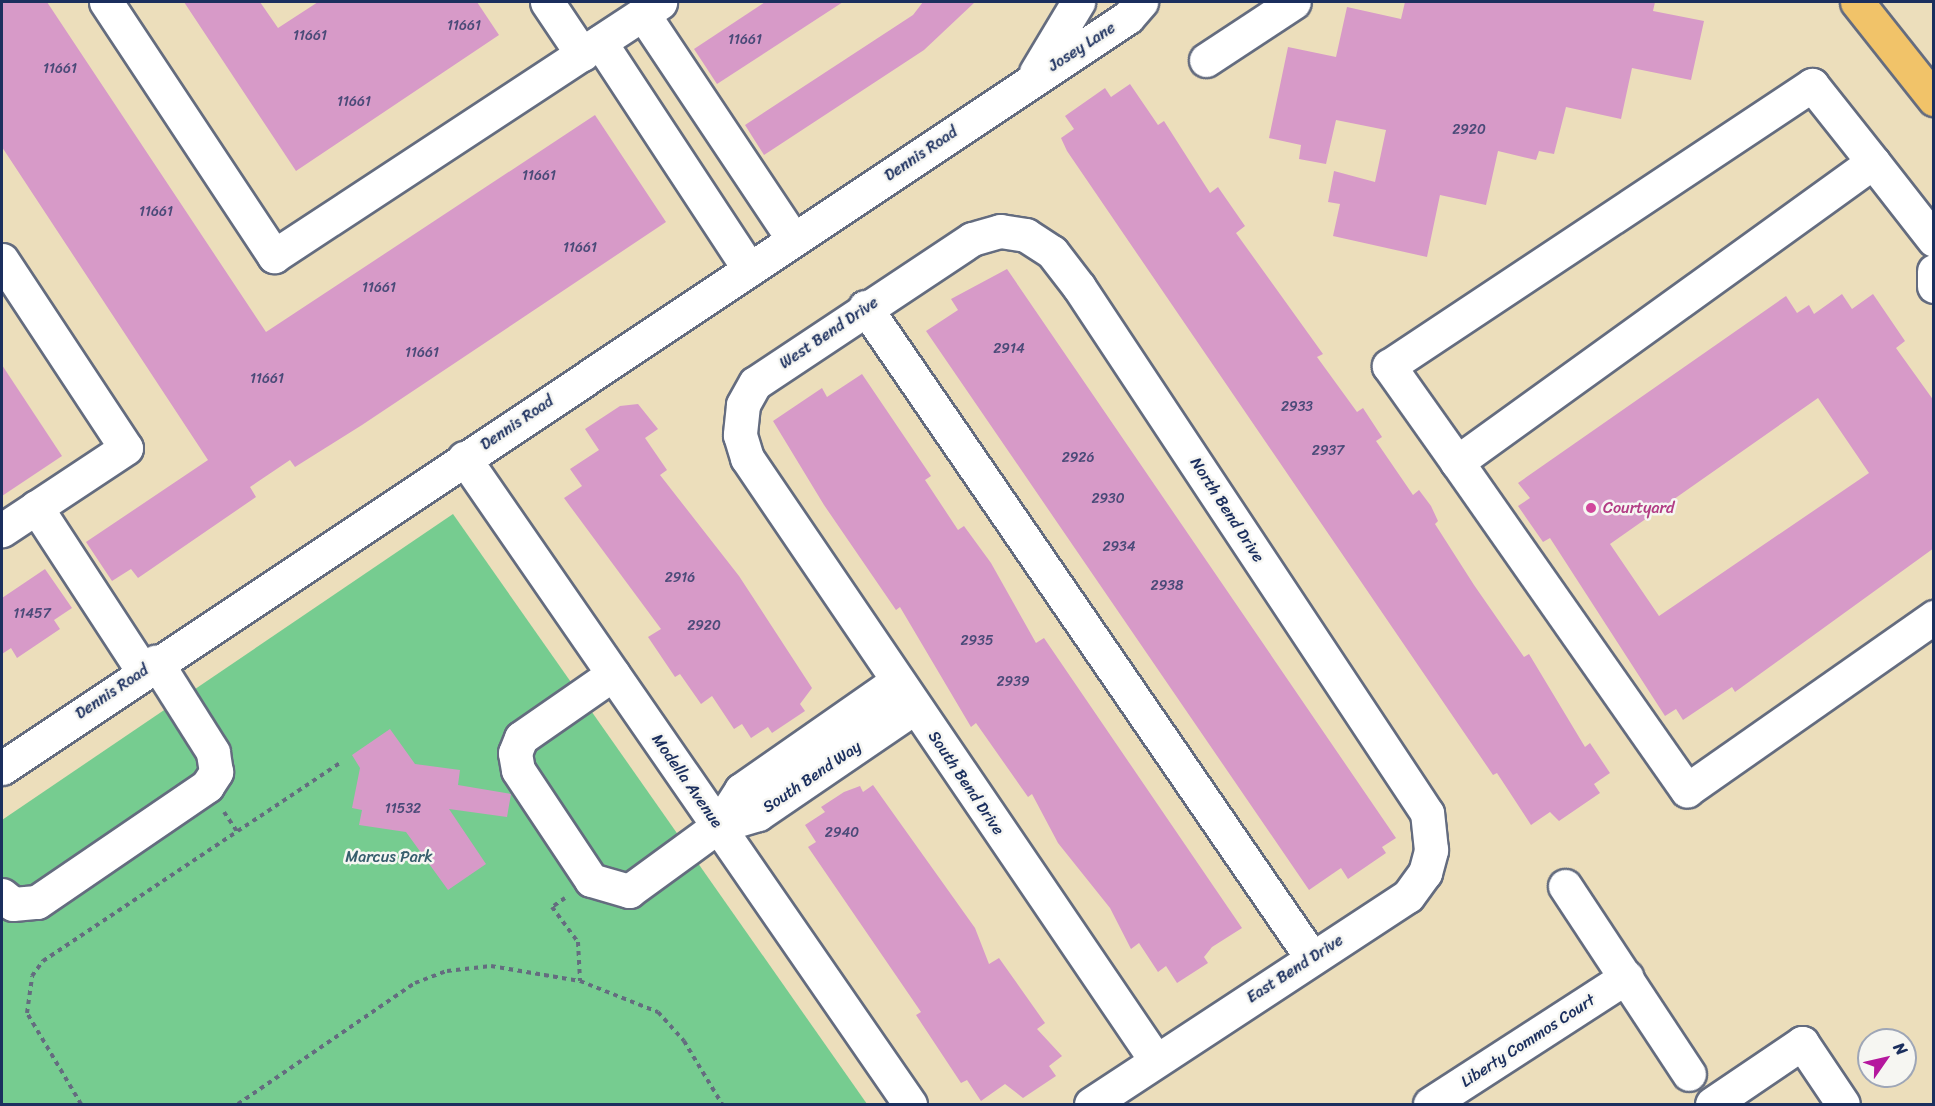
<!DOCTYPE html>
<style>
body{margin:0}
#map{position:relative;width:1935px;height:1106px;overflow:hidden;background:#ecdebb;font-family:Sriracha,sans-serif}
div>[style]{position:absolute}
.green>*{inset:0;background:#76cc90}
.building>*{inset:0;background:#d79ac8}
.path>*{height:4px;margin-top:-2px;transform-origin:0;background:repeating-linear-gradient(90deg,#646c7f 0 4.5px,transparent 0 9px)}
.roads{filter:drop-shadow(2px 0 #646c7f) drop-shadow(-2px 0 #646c7f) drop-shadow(0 2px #646c7f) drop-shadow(0 -2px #646c7f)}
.minor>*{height:33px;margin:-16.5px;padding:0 16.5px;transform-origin:16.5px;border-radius:16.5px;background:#fff}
.major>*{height:33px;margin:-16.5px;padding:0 16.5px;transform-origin:16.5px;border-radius:16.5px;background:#f1c369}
.dots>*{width:16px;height:16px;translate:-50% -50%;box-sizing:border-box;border:3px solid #f6f6f2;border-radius:50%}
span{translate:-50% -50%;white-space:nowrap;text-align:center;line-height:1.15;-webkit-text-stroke:5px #f6f6f2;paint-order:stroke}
.number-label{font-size:14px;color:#4a4a78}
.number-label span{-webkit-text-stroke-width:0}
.street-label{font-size:16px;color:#1b2f5e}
.hotel-label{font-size:16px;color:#b23c85}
.left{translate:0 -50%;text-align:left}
.park-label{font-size:16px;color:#365e6d}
.frame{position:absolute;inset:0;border:3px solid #1b2f5e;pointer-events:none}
.north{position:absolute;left:1857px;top:1028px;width:60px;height:60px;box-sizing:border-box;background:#f6f6f2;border:2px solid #9ea6b7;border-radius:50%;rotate:56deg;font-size:16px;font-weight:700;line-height:24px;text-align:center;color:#1b2f5e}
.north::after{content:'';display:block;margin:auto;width:21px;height:27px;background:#b5179e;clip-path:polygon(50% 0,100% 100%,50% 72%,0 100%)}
</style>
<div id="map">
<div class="green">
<i style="clip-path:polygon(453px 514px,867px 1104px,2px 1104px,2px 820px)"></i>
</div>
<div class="building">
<i style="clip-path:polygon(2px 2px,47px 2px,266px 332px,595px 115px,666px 222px,362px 425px,295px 467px,290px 460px,250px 487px,256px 497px,138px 578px,131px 569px,112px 581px,86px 542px,208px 460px,2px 147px)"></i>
<i style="clip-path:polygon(184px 2px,260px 2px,278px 28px,318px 2px,477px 2px,499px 35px,296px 171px)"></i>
<i style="clip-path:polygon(765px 2px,843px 2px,717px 84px,694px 49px)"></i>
<i style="clip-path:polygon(923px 2px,975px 2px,924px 50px,764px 155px,745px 125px,913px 15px)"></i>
<i style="clip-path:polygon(1405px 2px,1655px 2px,1653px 11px,1704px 21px,1691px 80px,1632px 68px,1621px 119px,1566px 107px,1554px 154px,1539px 151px,1536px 160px,1498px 151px,1486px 205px,1440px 195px,1427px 257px,1333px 236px,1340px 204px,1328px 202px,1334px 171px,1375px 182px,1386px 130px,1336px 120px,1326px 164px,1299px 159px,1301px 145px,1269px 138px,1288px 47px,1336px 57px,1347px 7px,1401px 19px)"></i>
<i style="clip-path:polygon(1130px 84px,1158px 125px,1164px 121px,1210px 193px,1218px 187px,1245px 226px,1236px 233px,1323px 354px,1317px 357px,1357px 412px,1363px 408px,1382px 437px,1376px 441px,1413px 495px,1419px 490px,1431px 506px,1438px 521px,1435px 524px,1474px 585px,1524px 657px,1529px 654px,1585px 747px,1590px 743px,1610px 773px,1594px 784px,1600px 793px,1559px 821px,1550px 812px,1531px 825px,1497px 773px,1493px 775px,1067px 151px,1061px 138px,1074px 129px,1065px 116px,1105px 88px,1111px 97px)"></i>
<i style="clip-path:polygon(1007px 269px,1396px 838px,1382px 847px,1386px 853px,1348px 879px,1341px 868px,1309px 890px,926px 331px,958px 310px,951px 299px)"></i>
<i style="clip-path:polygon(evenodd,1842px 294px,1852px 309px,1873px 294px,1905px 341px,1896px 348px,1934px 401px,1934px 548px,1735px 692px,1732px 687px,1683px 720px,1676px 709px,1665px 716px,1550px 538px,1543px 542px,1518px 506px,1530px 498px,1518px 483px,1786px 296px,1797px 313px,1809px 305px,1814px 314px,1842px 294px,1818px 398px,1869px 473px,1659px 616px,1610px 544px,1818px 398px)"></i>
<i style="clip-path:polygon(2px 365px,62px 456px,2px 496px)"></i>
<i style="clip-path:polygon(862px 374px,931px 476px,925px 480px,958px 530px,964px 526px,991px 563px,1036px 643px,1044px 638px,1242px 928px,1212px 947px,1204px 957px,1208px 963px,1177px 983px,1166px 966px,1158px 972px,1139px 943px,1131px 949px,1110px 908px,1058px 843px,1032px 794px,1028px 797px,976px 723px,971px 727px,900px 607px,896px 610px,824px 505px,773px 421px,822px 388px,827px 397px)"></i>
<i style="clip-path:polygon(638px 404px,658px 429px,645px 438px,667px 470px,660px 475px,739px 576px,812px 688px,800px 704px,805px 711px,772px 733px,768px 727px,751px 738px,742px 724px,734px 729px,712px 696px,701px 704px,680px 674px,675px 677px,648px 637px,661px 629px,564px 498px,582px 486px,570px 469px,599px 450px,585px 429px,620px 406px)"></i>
<i style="clip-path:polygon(45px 569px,72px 608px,54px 620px,60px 629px,17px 658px,11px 648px,2px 654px,2px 598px)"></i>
<i style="clip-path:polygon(390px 729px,415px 764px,460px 770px,458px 785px,511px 794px,507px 817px,449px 809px,486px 864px,448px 890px,406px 832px,359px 825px,362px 810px,352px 808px,360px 768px,352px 755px)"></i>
<i style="clip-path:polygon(873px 785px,975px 928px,989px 964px,999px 958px,1045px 1023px,1037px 1029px,1062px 1056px,1049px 1066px,1056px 1076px,1023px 1098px,1005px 1084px,981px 1101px,967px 1080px,961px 1083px,916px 1015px,921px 1012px,808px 847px,816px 842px,805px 825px,825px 812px,821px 807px,844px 792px,860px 786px,863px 792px)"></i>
</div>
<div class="path">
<i style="left:224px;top:812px;width:23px;rotate:56deg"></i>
<i style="left:565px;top:898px;width:16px;rotate:145deg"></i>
<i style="left:552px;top:907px;width:44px;rotate:53.4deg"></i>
<i style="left:578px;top:942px;width:39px;rotate:87deg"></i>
<i style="left:81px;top:1104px;width:106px;rotate:-120.7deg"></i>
<i style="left:27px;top:1013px;width:37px;rotate:-82deg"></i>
<i style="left:32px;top:976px;width:19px;rotate:-54deg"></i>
<i style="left:43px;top:961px;width:357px;rotate:-33.7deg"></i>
<i style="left:238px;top:1104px;width:214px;rotate:-34.4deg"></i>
<i style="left:415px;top:983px;width:34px;rotate:-21deg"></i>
<i style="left:447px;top:971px;width:44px;rotate:-6.5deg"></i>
<i style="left:491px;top:966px;width:90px;rotate:9.6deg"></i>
<i style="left:580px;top:981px;width:84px;rotate:21.7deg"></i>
<i style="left:658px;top:1012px;width:39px;rotate:48deg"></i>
<i style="left:684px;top:1041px;width:74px;rotate:58.9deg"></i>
</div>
<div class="roads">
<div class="minor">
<i style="left:106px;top:2px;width:305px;rotate:56.5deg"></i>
<i style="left:274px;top:256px;width:462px;rotate:-33.3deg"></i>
<i style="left:547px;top:2px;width:63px;rotate:56.1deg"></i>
<i style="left:643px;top:14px;width:270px;rotate:56.3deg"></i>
<i style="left:600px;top:42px;width:272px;rotate:56.7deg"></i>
<i style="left:1206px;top:60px;width:105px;rotate:-33.4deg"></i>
<i style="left:1036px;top:72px;width:82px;rotate:-59deg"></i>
<i style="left:1934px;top:240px;width:99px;rotate:-128deg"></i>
<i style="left:1873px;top:162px;width:513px;rotate:144.2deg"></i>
<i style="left:1457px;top:462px;width:401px;rotate:55deg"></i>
<i style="left:1687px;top:790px;width:302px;rotate:-35deg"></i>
<i style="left:2px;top:260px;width:225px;rotate:56.6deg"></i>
<i style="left:126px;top:448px;width:149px;rotate:146.5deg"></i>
<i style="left:1934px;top:271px;width:15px;rotate:90deg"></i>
<i style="left:865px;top:307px;width:790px;rotate:55.53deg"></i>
<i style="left:464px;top:458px;width:785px;rotate:55.38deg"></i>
<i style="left:1457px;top:462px;width:118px;rotate:-125.3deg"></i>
<i style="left:1389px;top:366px;width:508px;rotate:-33.6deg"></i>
<i style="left:1812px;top:85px;width:98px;rotate:51.6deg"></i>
<i style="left:36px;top:507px;width:196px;rotate:56.9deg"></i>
<i style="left:613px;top:674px;width:112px;rotate:145.2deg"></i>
<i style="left:521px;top:738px;width:16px;rotate:112deg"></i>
<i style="left:515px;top:753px;width:17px;rotate:80deg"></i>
<i style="left:518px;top:770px;width:132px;rotate:56.4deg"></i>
<i style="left:591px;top:880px;width:40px;rotate:16deg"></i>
<i style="left:629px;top:891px;width:110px;rotate:-36.1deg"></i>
<i style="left:718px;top:826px;width:43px;rotate:-57.4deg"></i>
<i style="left:741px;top:790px;width:190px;rotate:-34.9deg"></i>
<i style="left:2px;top:768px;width:1353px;rotate:-33.7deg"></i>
<i style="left:1128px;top:17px;width:20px;rotate:-49deg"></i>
<i style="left:718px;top:826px;width:42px;rotate:-16.7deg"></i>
<i style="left:758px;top:814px;width:190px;rotate:-34.3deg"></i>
<i style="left:1565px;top:886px;width:225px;rotate:56.6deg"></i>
<i style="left:2px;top:895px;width:14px;rotate:39deg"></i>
<i style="left:13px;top:904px;width:24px;rotate:-5deg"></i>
<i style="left:37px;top:902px;width:206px;rotate:-34.3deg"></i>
<i style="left:207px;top:786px;width:17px;rotate:-57deg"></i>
<i style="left:216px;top:772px;width:20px;rotate:-99deg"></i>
<i style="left:213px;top:752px;width:107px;rotate:-122.3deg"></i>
<i style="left:1091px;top:1104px;width:379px;rotate:-33.3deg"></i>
<i style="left:1408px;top:896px;width:29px;rotate:-54deg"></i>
<i style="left:1425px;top:873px;width:24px;rotate:-75deg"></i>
<i style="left:1431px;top:850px;width:37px;rotate:-96deg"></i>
<i style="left:1427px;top:813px;width:631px;rotate:-123.49deg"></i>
<i style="left:1079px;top:287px;width:44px;rotate:-127.6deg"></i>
<i style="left:1052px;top:252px;width:31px;rotate:-147deg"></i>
<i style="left:1026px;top:235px;width:26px;rotate:-171deg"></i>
<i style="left:1000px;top:231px;width:29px;rotate:164deg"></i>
<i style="left:972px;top:239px;width:260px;rotate:146.4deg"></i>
<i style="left:755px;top:383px;width:25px;rotate:119deg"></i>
<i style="left:743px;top:405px;width:30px;rotate:96deg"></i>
<i style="left:740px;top:435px;width:24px;rotate:73deg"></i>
<i style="left:747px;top:458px;width:726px;rotate:55.83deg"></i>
<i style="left:1430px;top:1104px;width:234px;rotate:-32.9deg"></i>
<i style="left:1712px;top:1104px;width:109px;rotate:-34.1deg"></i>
<i style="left:1802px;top:1043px;width:73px;rotate:56.1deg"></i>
</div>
<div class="major">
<i style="left:1857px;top:2px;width:124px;rotate:51.6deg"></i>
</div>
</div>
<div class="dots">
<i style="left:1591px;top:508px;background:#d1479c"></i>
</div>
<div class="number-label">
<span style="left:464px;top:26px">11661</span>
<span style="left:310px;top:36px">11661</span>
<span style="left:745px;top:40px">11661</span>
<span style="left:60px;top:69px">11661</span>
<span style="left:354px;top:102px">11661</span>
<span style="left:1469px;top:130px">2920</span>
<span style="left:539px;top:176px">11661</span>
<span style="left:156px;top:212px">11661</span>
<span style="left:580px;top:248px">11661</span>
<span style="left:379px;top:288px">11661</span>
<span style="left:1009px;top:349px">2914</span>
<span style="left:422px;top:353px">11661</span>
<span style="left:267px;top:379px">11661</span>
<span style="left:1297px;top:407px">2933</span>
<span style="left:1328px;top:451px">2937</span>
<span style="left:1078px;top:458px">2926</span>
<span style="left:1108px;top:499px">2930</span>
<span style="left:1119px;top:547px">2934</span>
<span style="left:680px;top:578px">2916</span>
<span style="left:1167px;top:586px">2938</span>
<span style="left:32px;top:614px">11457</span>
<span style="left:704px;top:626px">2920</span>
<span style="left:977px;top:641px">2935</span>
<span style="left:1013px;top:682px">2939</span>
<span style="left:403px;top:809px">11532</span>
<span style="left:842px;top:833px">2940</span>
</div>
<div class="street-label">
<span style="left:1082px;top:47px;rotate:-33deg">Josey Lane</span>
<span style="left:921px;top:154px;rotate:-34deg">Dennis Road</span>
<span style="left:829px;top:333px;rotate:-34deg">West Bend Drive</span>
<span style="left:517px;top:423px;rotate:-34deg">Dennis Road</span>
<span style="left:1227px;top:510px;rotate:57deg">North Bend Drive</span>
<span style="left:112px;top:692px;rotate:-34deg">Dennis Road</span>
<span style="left:812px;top:777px;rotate:-34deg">South Bend Way</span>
<span style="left:687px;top:781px;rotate:55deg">Modella Avenue</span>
<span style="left:966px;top:783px;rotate:56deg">South Bend Drive</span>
<span style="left:1295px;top:969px;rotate:-33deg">East Bend Drive</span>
<span style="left:1528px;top:1041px;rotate:-33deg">Liberty Commos Court</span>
</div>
<div class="hotel-label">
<span class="left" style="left:1603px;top:508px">Courtyard</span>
</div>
<div class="park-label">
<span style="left:389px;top:857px">Marcus Park</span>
</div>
<div class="frame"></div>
<div class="north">N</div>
</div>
